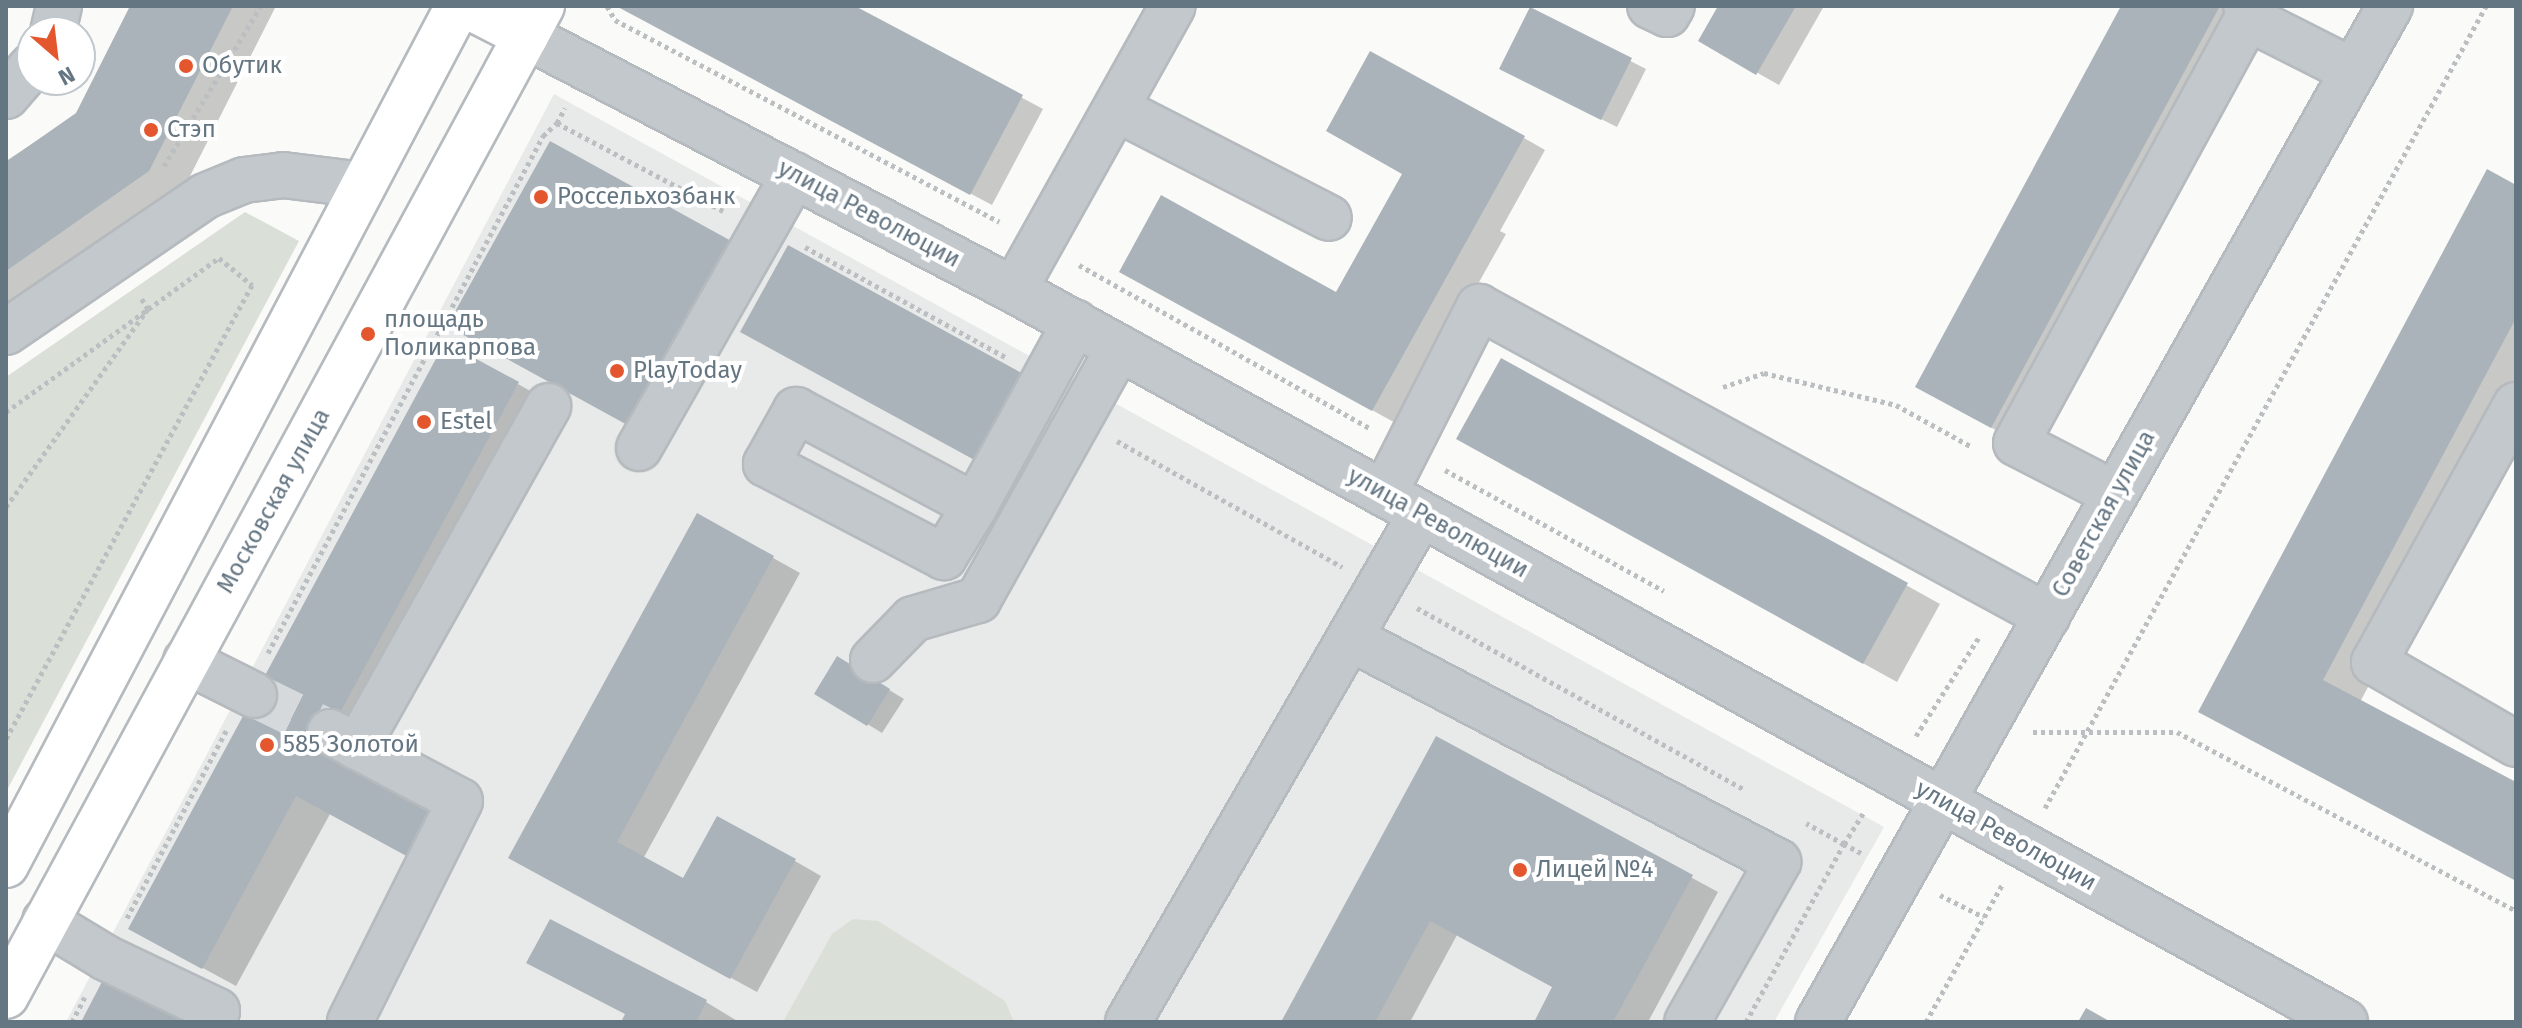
<!DOCTYPE html>
<meta charset="utf-8">
<style>
body{margin:0}
#map{position:relative;width:2522px;height:1028px;overflow:hidden;background:#fafaf8;font-family:"Fira Sans",sans-serif}
div>[style]{position:absolute}
.built>*{inset:0;background:#e8e9e9}
.green>*{inset:0;background:#dadfd7}
.shadow>*{inset:0;background:#0003}
.building>*{inset:0;background:#aab3b9}
.minor-tunnel>*{height:44px;margin-top:-22px;transform-origin:0;background:repeating-linear-gradient(90deg,#d5d9db 0 44px,transparent 0 66px)}
.path>*{height:5px;margin-top:-2.5px;transform-origin:0;background:repeating-linear-gradient(90deg,#bbbfc2 0 4px,transparent 0 8px)}
.roads{filter:drop-shadow(2px 0 #b5babe) drop-shadow(-2px 0 #b5babe) drop-shadow(0 2px #b5babe) drop-shadow(0 -2px #b5babe)}
.minor>*{height:44px;margin:-22px;padding:0 22px;transform-origin:22px;border-radius:22px;background:#c3c8cc}
.major>*{height:44px;margin:-22px;padding:0 22px;transform-origin:22px;border-radius:22px;background:#fff}
.dots>*{width:22px;height:22px;translate:-50% -50%;box-sizing:border-box;border:4px solid #fff;border-radius:50%}
span{translate:-50% -50%;white-space:nowrap;text-align:center;line-height:1.15;-webkit-text-stroke:8px #fff;paint-order:stroke}
.poi-label{font-size:24px;color:#657683}
.left{translate:0 -50%;text-align:left}
.street-label{font-size:24px;color:#657683}
.frame{position:absolute;inset:0;border:8px solid #657683;pointer-events:none}
.north{position:absolute;left:16px;top:16px;width:80px;height:80px;box-sizing:border-box;background:#fff;border:2px solid #c1c8cd;border-radius:50%;rotate:152deg;font-size:22px;font-weight:700;line-height:32px;text-align:center;color:#657683}
.north::after{content:'';display:block;margin:auto;width:28px;height:36px;background:#e4572e;clip-path:polygon(50% 0,100% 100%,50% 72%,0 100%)}
</style>
<div id="map">
<div class="built">
<i style="clip-path:polygon(554px 94px,1884px 827px,1774px 1022px,66px 1022px)"></i>
</div>
<div class="green">
<i style="clip-path:polygon(245px 212px,299px 241px,6px 792px,6px 377px)"></i>
<i style="clip-path:polygon(853px 919px,878px 921px,1005px 1001px,1014px 1022px,783px 1022px,832px 934px)"></i>
</div>
<div class="shadow">
<i style="clip-path:polygon(132px 6px,276px 6px,183px 190px,6px 311px,6px 161px,77px 114px)"></i>
<i style="clip-path:polygon(851px 6px,1043px 109px,992px 205px,642px 19px)"></i>
<i style="clip-path:polygon(1721px 6px,1824px 6px,1779px 85px,1701px 41px)"></i>
<i style="clip-path:polygon(2124px 6px,2222px 6px,2258px 27px,2029px 448px,1955px 408px)"></i>
<i style="clip-path:polygon(1531px 10px,1646px 69px,1617px 127px,1517px 77px)"></i>
<i style="clip-path:polygon(1524px 138px,1545px 150px,1500px 231px,1506px 234px,1399px 425px,1148px 286px,1337px 295px)"></i>
<i style="clip-path:polygon(2516px 187px,2516px 410px,2360px 702px,2516px 784px,2516px 880px,2238px 733px)"></i>
<i style="clip-path:polygon(1502px 360px,1940px 604px,1897px 682px,1492px 458px)"></i>
<i style="clip-path:polygon(518px 384px,551px 403px,354px 768px,470px 832px,447px 876px,330px 814px,236px 986px,164px 947px)"></i>
<i style="clip-path:polygon(698px 516px,800px 573px,643px 859px,684px 881px,795px 861px,821px 876px,757px 992px,538px 873px)"></i>
<i style="clip-path:polygon(838px 659px,904px 699px,882px 733px,817px 693px)"></i>
<i style="clip-path:polygon(1437px 739px,1718px 892px,1648px 1022px,1536px 1022px,1555px 987px,1457px 935px,1410px 1022px,1283px 1022px)"></i>
<i style="clip-path:polygon(551px 921px,706px 1002px,739px 1022px,623px 1022px,627px 1015px)"></i>
</div>
<div class="building">
<i style="clip-path:polygon(130px 6px,233px 6px,149px 171px,6px 271px,6px 162px,76px 113px)"></i>
<i style="clip-path:polygon(616px 6px,855px 6px,1023px 95px,970px 195px)"></i>
<i style="clip-path:polygon(1718px 6px,1796px 6px,1756px 75px,1698px 41px)"></i>
<i style="clip-path:polygon(2121px 6px,2220px 6px,1991px 428px,1915px 387px)"></i>
<i style="clip-path:polygon(1530px 7px,1632px 58px,1601px 120px,1499px 69px)"></i>
<i style="clip-path:polygon(1370px 51px,1525px 136px,1372px 411px,1119px 272px,1161px 195px,1336px 292px,1402px 174px,1326px 131px)"></i>
<i style="clip-path:polygon(550px 141px,733px 242px,631px 427px,447px 326px)"></i>
<i style="clip-path:polygon(2487px 169px,2516px 185px,2516px 318px,2323px 680px,2516px 782px,2516px 881px,2198px 712px)"></i>
<i style="clip-path:polygon(788px 245px,1027px 376px,980px 463px,740px 332px)"></i>
<i style="clip-path:polygon(445px 342px,519px 382px,321px 748px,438px 811px,412px 859px,296px 796px,202px 969px,128px 929px)"></i>
<i style="clip-path:polygon(1501px 358px,1908px 583px,1863px 664px,1456px 439px)"></i>
<i style="clip-path:polygon(697px 513px,774px 556px,617px 842px,683px 878px,717px 816px,796px 859px,730px 979px,508px 858px)"></i>
<i style="clip-path:polygon(837px 656px,890px 689px,867px 726px,814px 694px)"></i>
<i style="clip-path:polygon(1436px 736px,1693px 875px,1613px 1022px,1534px 1022px,1552px 987px,1430px 921px,1375px 1022px,1281px 1022px)"></i>
<i style="clip-path:polygon(550px 919px,707px 1000px,696px 1022px,621px 1022px,625px 1014px,526px 963px)"></i>
<i style="clip-path:polygon(105px 976px,181px 1016px,178px 1022px,81px 1022px)"></i>
<i style="clip-path:polygon(2086px 1008px,2111px 1022px,2078px 1022px)"></i>
</div>
<div class="minor-tunnel">
<i style="left:254px;top:695px;width:85px;rotate:26deg"></i>
</div>
<div class="path">
<i style="left:607px;top:6px;width:16px;rotate:60deg"></i>
<i style="left:615px;top:20px;width:434px;rotate:27.7deg"></i>
<i style="left:557px;top:123px;width:188px;rotate:27.9deg"></i>
<i style="left:164px;top:166px;width:187px;rotate:-58.8deg"></i>
<i style="left:805px;top:247px;width:230px;rotate:28.8deg"></i>
<i style="left:1079px;top:265px;width:334px;rotate:29.3deg"></i>
<i style="left:1723px;top:387px;width:43px;rotate:-18.9deg"></i>
<i style="left:1764px;top:373px;width:136px;rotate:13.6deg"></i>
<i style="left:1896px;top:405px;width:87px;rotate:28.9deg"></i>
<i style="left:6px;top:412px;width:263px;rotate:-35.9deg"></i>
<i style="left:219px;top:258px;width:43px;rotate:39.3deg"></i>
<i style="left:252px;top:285px;width:516px;rotate:118.45deg"></i>
<i style="left:1117px;top:441px;width:258px;rotate:29.2deg"></i>
<i style="left:1445px;top:470px;width:250px;rotate:28.9deg"></i>
<i style="left:6px;top:507px;width:244px;rotate:-54.4deg"></i>
<i style="left:148px;top:309px;width:15px;rotate:-122deg"></i>
<i style="left:1417px;top:608px;width:374px;rotate:29deg"></i>
<i style="left:268px;top:653px;width:586px;rotate:-61.99deg"></i>
<i style="left:543px;top:136px;width:19px;rotate:-43deg"></i>
<i style="left:557px;top:123px;width:17px;rotate:-62deg"></i>
<i style="left:2033px;top:732px;width:144px"></i>
<i style="left:2177px;top:732px;width:383px;rotate:27.8deg"></i>
<i style="left:1916px;top:736px;width:117px;rotate:-57.5deg"></i>
<i style="left:2045px;top:808px;width:915px;rotate:-61.19deg"></i>
<i style="left:1861px;top:853px;width:19px;rotate:-152deg"></i>
<i style="left:1844px;top:844px;width:39px;rotate:-58deg"></i>
<i style="left:1940px;top:895px;width:49px;rotate:26.6deg"></i>
<i style="left:127px;top:918px;width:214px;rotate:-62.1deg"></i>
<i style="left:72px;top:1022px;width:28px;rotate:-63deg"></i>
<i style="left:1746px;top:1022px;width:203px;rotate:-61.2deg"></i>
<i style="left:1844px;top:844px;width:43px;rotate:-151.1deg"></i>
<i style="left:1926px;top:1022px;width:159px;rotate:-61deg"></i>
</div>
<div class="roads">
<div class="minor">
<i style="left:1650px;top:6px;width:19px;rotate:25deg"></i>
<i style="left:1667px;top:14px;width:9px;rotate:-58deg"></i>
<i style="left:2248px;top:18px;width:118px;rotate:26.8deg"></i>
<i style="left:53px;top:32px;width:27px;rotate:-77deg"></i>
<i style="left:526px;top:36px;width:550px;rotate:27.5deg"></i>
<i style="left:1014px;top:290px;width:1519px;rotate:28.81deg"></i>
<i style="left:6px;top:96px;width:40px;rotate:-49deg"></i>
<i style="left:1117px;top:109px;width:238px;rotate:27.2deg"></i>
<i style="left:1014px;top:290px;width:325px;rotate:-60.8deg"></i>
<i style="left:6px;top:332px;width:241px;rotate:-34.3deg"></i>
<i style="left:205px;top:196px;width:42px;rotate:-22.3deg"></i>
<i style="left:244px;top:180px;width:39px;rotate:-7deg"></i>
<i style="left:283px;top:175px;width:81px;rotate:7.1deg"></i>
<i style="left:2516px;top:405px;width:294px;rotate:118.9deg"></i>
<i style="left:2374px;top:662px;width:164px;rotate:30deg"></i>
<i style="left:639px;top:448px;width:314px;rotate:-60.4deg"></i>
<i style="left:1384px;top:494px;width:210px;rotate:-63.1deg"></i>
<i style="left:1479px;top:307px;width:647px;rotate:28.55deg"></i>
<i style="left:2115px;top:494px;width:111px;rotate:-152.7deg"></i>
<i style="left:2016px;top:443px;width:484px;rotate:-61.4deg"></i>
<i style="left:2248px;top:18px;width:12px;rotate:-99deg"></i>
<i style="left:975px;top:506px;width:60px;rotate:121.3deg"></i>
<i style="left:944px;top:557px;width:201px;rotate:-152.4deg"></i>
<i style="left:766px;top:464px;width:62px;rotate:-60.9deg"></i>
<i style="left:796px;top:410px;width:203px;rotate:28.2deg"></i>
<i style="left:975px;top:506px;width:209px;rotate:-61.3deg"></i>
<i style="left:1352px;top:639px;width:481px;rotate:27.6deg"></i>
<i style="left:1778px;top:862px;width:184px;rotate:119.6deg"></i>
<i style="left:873px;top:660px;width:57px;rotate:-45.7deg"></i>
<i style="left:913px;top:619px;width:68px;rotate:-16.3deg"></i>
<i style="left:978px;top:600px;width:289px;rotate:-60.8deg"></i>
<i style="left:186px;top:661px;width:76px;rotate:26.6deg"></i>
<i style="left:330px;top:732px;width:147px;rotate:28deg"></i>
<i style="left:460px;top:801px;width:247px;rotate:116.5deg"></i>
<i style="left:357px;top:747px;width:391px;rotate:-60.7deg"></i>
<i style="left:45px;top:921px;width:71px;rotate:31.2deg"></i>
<i style="left:106px;top:958px;width:123px;rotate:25.5deg"></i>
<i style="left:217px;top:1011px;width:13px;rotate:119deg"></i>
<i style="left:1128px;top:1022px;width:586px;rotate:-60.02deg"></i>
<i style="left:1818px;top:1022px;width:1166px;rotate:-60.62deg"></i>
</div>
<div class="major">
<i style="left:467px;top:6px;width:66px;rotate:27deg"></i>
<i style="left:6px;top:865px;width:971px;rotate:-62.25deg"></i>
<i style="left:6px;top:996px;width:1126px;rotate:-61.57deg"></i>
</div>
</div>
<div class="dots">
<i style="left:186px;top:66px;background:#e4572e"></i>
<i style="left:151px;top:130px;background:#e4572e"></i>
<i style="left:541px;top:197px;background:#e4572e"></i>
<i style="left:368px;top:334px;background:#e4572e"></i>
<i style="left:617px;top:371px;background:#e4572e"></i>
<i style="left:424px;top:422px;background:#e4572e"></i>
<i style="left:267px;top:745px;background:#e4572e"></i>
<i style="left:1520px;top:870px;background:#e4572e"></i>
</div>
<div class="poi-label">
<span class="left" style="left:202px;top:66px">Обутик</span>
<span class="left" style="left:167px;top:130px">Стэп</span>
<span class="left" style="left:557px;top:197px">Россельхозбанк</span>
<span class="left" style="left:384px;top:334px">площадь<br>Поликарпова</span>
<span class="left" style="left:633px;top:371px">PlayToday</span>
<span class="left" style="left:440px;top:422px">Estel</span>
<span class="left" style="left:283px;top:745px">585 Золотой</span>
<span class="left" style="left:1536px;top:870px">Лицей №4</span>
</div>
<div class="street-label">
<span style="left:869px;top:214px;rotate:28deg">улица Революции</span>
<span style="left:274px;top:501px;rotate:-61deg">Московская улица</span>
<span style="left:2104px;top:514px;rotate:-61deg">Советская улица</span>
<span style="left:1438px;top:523px;rotate:29deg">улица Революции</span>
<span style="left:2006px;top:836px;rotate:29deg">улица Революции</span>
</div>
<div class="frame"></div>
<div class="north">N</div>
</div>
